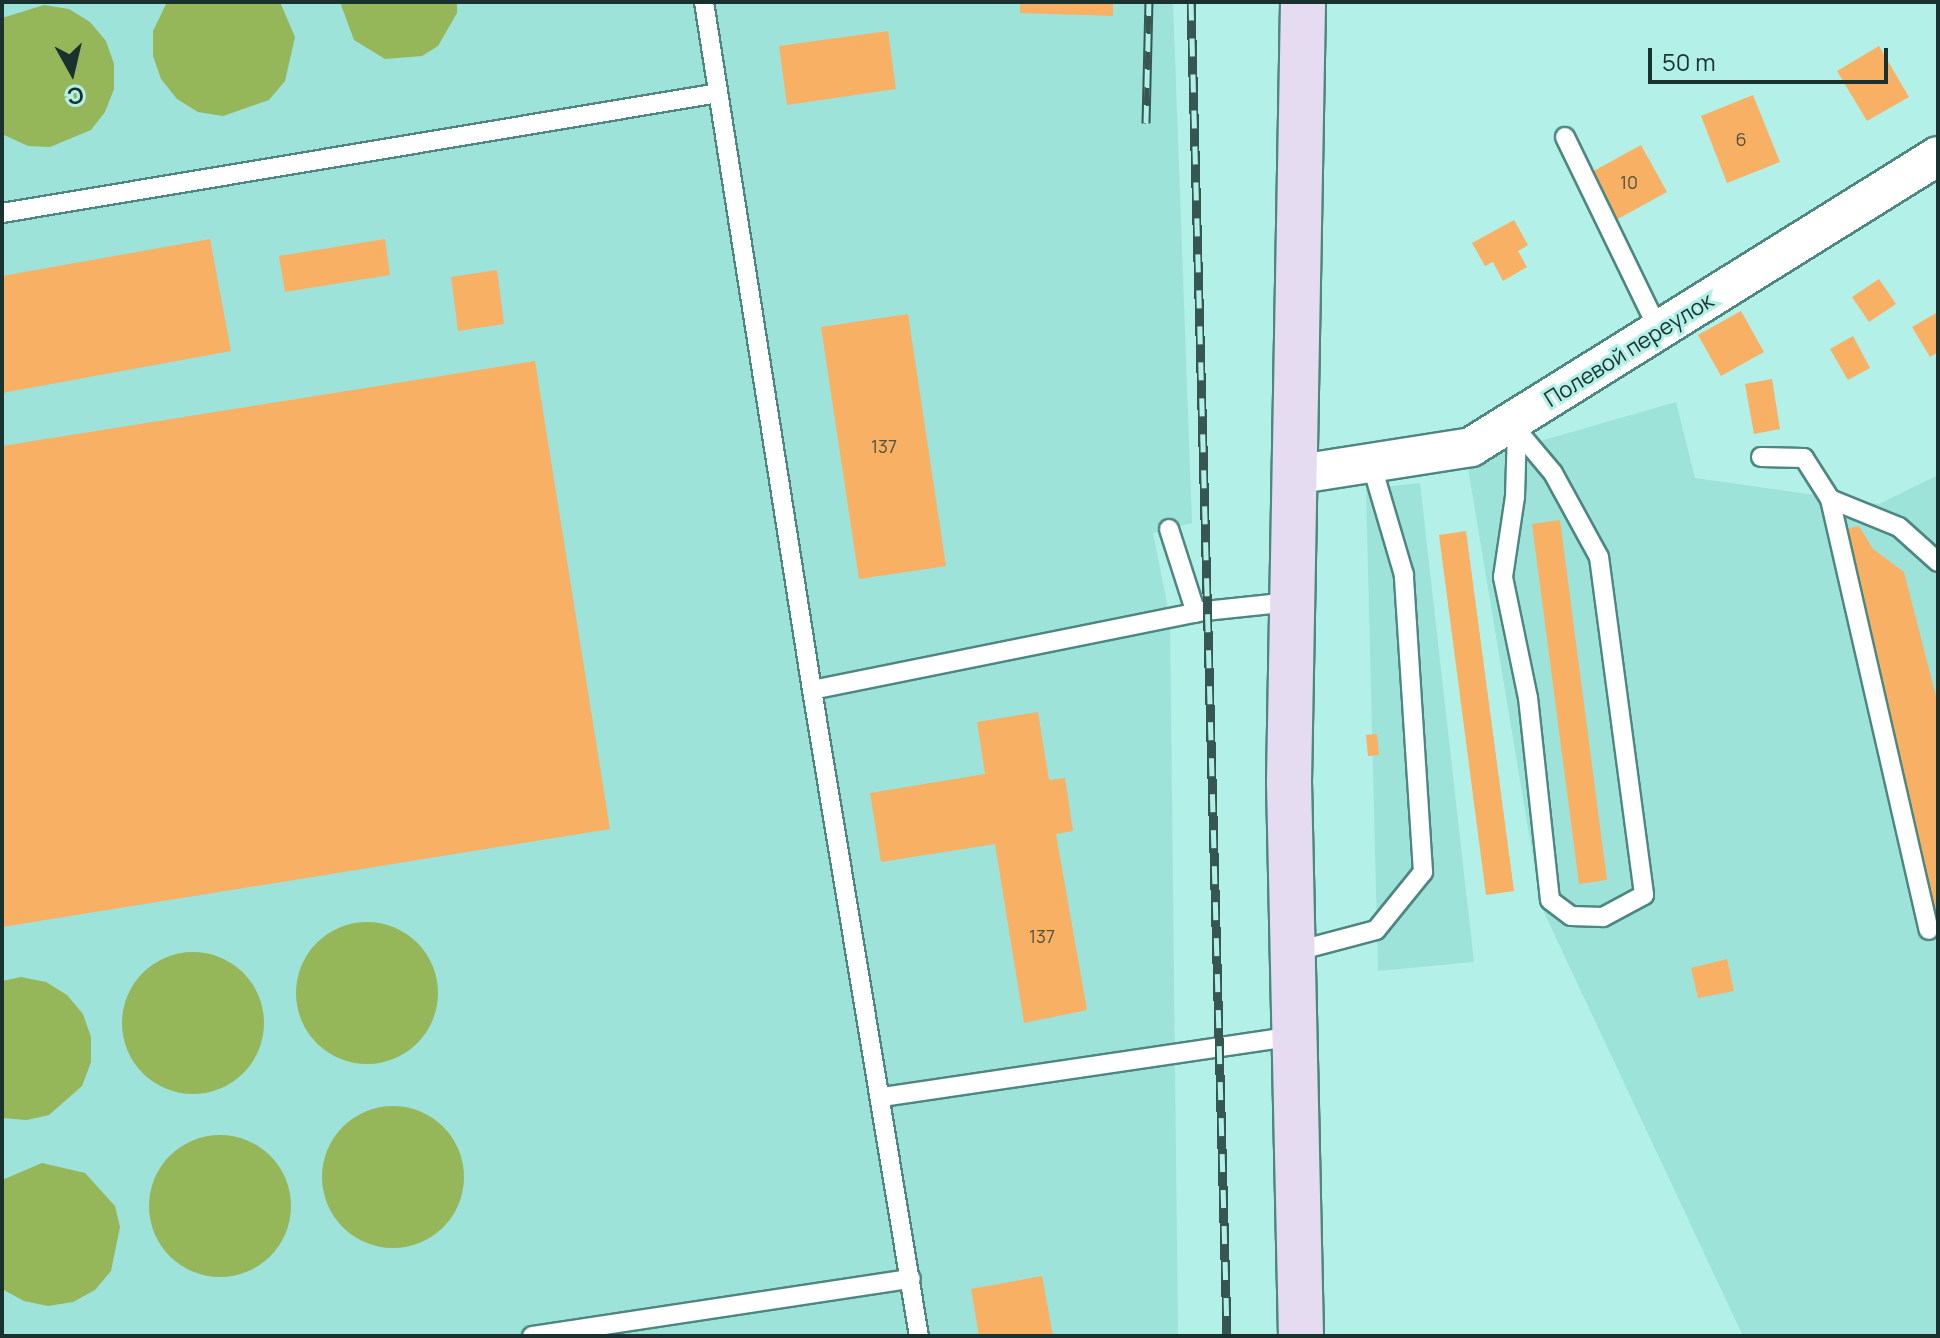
<!DOCTYPE html>
<meta charset="utf-8">
<style>
body{margin:0}
#map{position:relative;width:1940px;height:1338px;overflow:hidden;background:#b3f0e7;font-family:Manrope,sans-serif}
div>[style]{position:absolute}
.built>*{inset:0;background:#9de3da}
.water>*{inset:0;background:#96b65a}
.round{border-radius:50%}
.building>*{inset:0;background:#f8b065}
.roads{filter:drop-shadow(2px 0 #4d8780) drop-shadow(-2px 0 #4d8780) drop-shadow(0 2px #4d8780) drop-shadow(0 -2px #4d8780)}
.lane>*{height:18px;margin:-9px;padding:0 9px;transform-origin:9px;border-radius:9px;background:#fff}
.street>*{height:38px;margin:-19px;padding:0 19px;transform-origin:19px;border-radius:19px;background:#fff}
.secondary>*{height:44px;margin:-22px;padding:0 22px;transform-origin:22px;border-radius:22px;background:#e6dcf2}
.rail>*{height:9px;margin-top:-4.5px;transform-origin:0;background:repeating-linear-gradient(90deg,#b3f0e7 0 18px,#365652 0 36px);box-sizing:border-box;border-block:2px solid #365652}
span{translate:-50% -50%;white-space:nowrap;text-align:center;line-height:1.15;-webkit-text-stroke:6px #b3f0e7;paint-order:stroke}
.number-label{font-size:18px;color:#51523c}
.number-label span{-webkit-text-stroke-width:0}
.street-label{font-size:22px;color:#19322f}
.frame{position:absolute;inset:0;border:4px solid #19322f;pointer-events:none}
.north{position:absolute;left:32px;top:32px;width:80px;height:80px;-webkit-text-stroke:6px #b3f0e7;paint-order:stroke;rotate:172deg;font-size:22px;font-weight:700;line-height:32px;text-align:center;color:#19322f}
.north::after{content:'';display:block;margin:auto;width:28px;height:36px;background:#19322f;clip-path:polygon(50% 0,100% 100%,50% 72%,0 100%)}
.scale{position:absolute;left:1648px;top:48px;width:240px;height:36px;box-sizing:border-box;border:4px solid #19322f;border-top:0;padding-left:10px;font-size:24px;line-height:28px;white-space:nowrap;color:#19322f;-webkit-text-stroke:6px #b3f0e7;paint-order:stroke}
</style>
<div id="map">
<div class="built">
<i style="clip-path:polygon(2px 2px,1173px 2px,1192px 523px,1153px 533px,1170px 618px,1178px 1336px,2px 1336px)"></i>
<i style="clip-path:polygon(1676px 402px,1695px 478px,1879px 504px,1938px 475px,1938px 1336px,1743px 1336px,1541px 906px,1467px 462px)"></i>
<i style="clip-path:polygon(1420px 483px,1474px 962px,1378px 971px,1366px 489px)"></i>
</div>
<div class="water">
<i style="clip-path:polygon(167px 2px,280px 2px,295px 37px,285px 81px,269px 100px,223px 116px,198px 112px,177px 99px,161px 79px,153px 56px,153px 31px)"></i>
<i style="clip-path:polygon(340px 2px,457px 2px,457px 13px,438px 46px,422px 56px,385px 59px,354px 40px)"></i>
<i style="clip-path:polygon(44px 5px,69px 9px,90px 22px,106px 41px,114px 64px,114px 89px,105px 112px,91px 130px,50px 147px,28px 146px,2px 134px,2px 18px)"></i>
<i class="round" style="left:296px;top:922px;width:142px;height:142px"></i>
<i class="round" style="left:122px;top:952px;width:142px;height:142px"></i>
<i style="clip-path:polygon(21px 977px,46px 982px,67px 995px,83px 1014px,91px 1037px,91px 1062px,82px 1086px,49px 1115px,27px 1120px,2px 1118px,2px 981px)"></i>
<i class="round" style="left:322px;top:1106px;width:142px;height:142px"></i>
<i class="round" style="left:149px;top:1135px;width:142px;height:142px"></i>
<i style="clip-path:polygon(42px 1163px,85px 1173px,115px 1206px,120px 1227px,111px 1271px,95px 1290px,73px 1302px,48px 1306px,24px 1301px,2px 1289px,2px 1180px)"></i>
</div>
<div class="building">
<i style="clip-path:polygon(1020px 2px,1113px 2px,1113px 16px,1020px 13px)"></i>
<i style="clip-path:polygon(888px 31px,896px 89px,787px 105px,779px 46px)"></i>
<i style="clip-path:polygon(1879px 46px,1909px 97px,1867px 121px,1837px 71px)"></i>
<i style="clip-path:polygon(1753px 95px,1780px 162px,1727px 183px,1701px 116px)"></i>
<i style="clip-path:polygon(1641px 145px,1667px 192px,1616px 220px,1590px 173px)"></i>
<i style="clip-path:polygon(1514px 220px,1528px 245px,1518px 251px,1527px 267px,1503px 281px,1493px 262px,1485px 266px,1472px 243px)"></i>
<i style="clip-path:polygon(210px 239px,231px 351px,2px 393px,2px 276px)"></i>
<i style="clip-path:polygon(385px 239px,390px 275px,285px 292px,279px 256px)"></i>
<i style="clip-path:polygon(497px 270px,504px 324px,458px 331px,451px 277px)"></i>
<i style="clip-path:polygon(1879px 279px,1896px 304px,1869px 322px,1852px 297px)"></i>
<i style="clip-path:polygon(1741px 311px,1764px 352px,1721px 376px,1698px 335px)"></i>
<i style="clip-path:polygon(1938px 312px,1938px 352px,1930px 357px,1912px 327px)"></i>
<i style="clip-path:polygon(908px 314px,946px 566px,859px 579px,821px 327px)"></i>
<i style="clip-path:polygon(1853px 336px,1870px 368px,1848px 380px,1830px 349px)"></i>
<i style="clip-path:polygon(535px 361px,610px 829px,2px 927px,2px 446px)"></i>
<i style="clip-path:polygon(1772px 379px,1780px 429px,1754px 434px,1745px 384px)"></i>
<i style="clip-path:polygon(1560px 520px,1607px 880px,1579px 884px,1532px 524px)"></i>
<i style="clip-path:polygon(1859px 526px,1873px 549px,1904px 572px,1938px 704px,1938px 914px,1932px 916px,1831px 533px)"></i>
<i style="clip-path:polygon(1466px 531px,1514px 891px,1486px 895px,1439px 535px)"></i>
<i style="clip-path:polygon(1038px 712px,1049px 780px,1065px 778px,1073px 831px,1056px 834px,1087px 1010px,1024px 1023px,995px 844px,881px 862px,870px 793px,985px 774px,977px 722px)"></i>
<i style="clip-path:polygon(1377px 734px,1379px 755px,1368px 756px,1366px 735px)"></i>
<i style="clip-path:polygon(1727px 959px,1734px 991px,1698px 998px,1691px 968px)"></i>
<i style="clip-path:polygon(1042px 1276px,1053px 1336px,979px 1336px,971px 1289px)"></i>
</div>
<div class="roads">
<div class="lane">
<i style="left:704px;top:2px;width:696px;rotate:81.08deg"></i>
<i style="left:812px;top:690px;width:401px;rotate:-11.4deg"></i>
<i style="left:1205px;top:611px;width:86px;rotate:-6deg"></i>
<i style="left:1565px;top:137px;width:218px;rotate:64.1deg"></i>
<i style="left:2px;top:213px;width:726px;rotate:-9.51deg"></i>
<i style="left:1511px;top:423px;width:65px;rotate:50deg"></i>
<i style="left:1553px;top:473px;width:96px;rotate:61.3deg"></i>
<i style="left:1599px;top:557px;width:341px;rotate:82.4deg"></i>
<i style="left:1644px;top:895px;width:47px;rotate:151.8deg"></i>
<i style="left:1603px;top:917px;width:32px;rotate:-178deg"></i>
<i style="left:1571px;top:916px;width:26px;rotate:-143deg"></i>
<i style="left:1550px;top:900px;width:203px;rotate:-96.2deg"></i>
<i style="left:1528px;top:698px;width:124px;rotate:-101.7deg"></i>
<i style="left:1503px;top:577px;width:81px;rotate:-81.5deg"></i>
<i style="left:1515px;top:497px;width:67px;rotate:-88.3deg"></i>
<i style="left:1761px;top:457px;width:43px;rotate:1.3deg"></i>
<i style="left:1804px;top:458px;width:49px;rotate:57.6deg"></i>
<i style="left:1830px;top:499px;width:74px;rotate:22.1deg"></i>
<i style="left:1899px;top:527px;width:52px;rotate:41.9deg"></i>
<i style="left:1830px;top:499px;width:442px;rotate:77.1deg"></i>
<i style="left:1169px;top:529px;width:88px;rotate:72.2deg"></i>
<i style="left:812px;top:690px;width:655px;rotate:80.6deg"></i>
<i style="left:1293px;top:952px;width:86px;rotate:-14.8deg"></i>
<i style="left:1376px;top:930px;width:75px;rotate:-51deg"></i>
<i style="left:1423px;top:872px;width:298px;rotate:-93.7deg"></i>
<i style="left:1404px;top:575px;width:114px;rotate:-106.4deg"></i>
<i style="left:882px;top:1097px;width:417px;rotate:-8.4deg"></i>
<i style="left:532px;top:1336px;width:383px;rotate:-8.6deg"></i>
</div>
<div class="street">
<i style="left:1293px;top:475px;width:180px;rotate:-8.9deg"></i>
<i style="left:1471px;top:447px;width:550px;rotate:-31.93deg"></i>
</div>
<div class="secondary">
<i style="left:1301px;top:1336px;width:554px;rotate:-91.24deg"></i>
<i style="left:1289px;top:782px;width:780px;rotate:-88.97deg"></i>
</div>
</div>
<div class="rail">
<i style="left:1191px;top:2px;width:1334px;rotate:88.45deg"></i>
<i style="left:1146px;top:123px;width:121px;rotate:-88.6deg"></i>
</div>
<div class="number-label">
<span style="left:1741px;top:139px">6</span>
<span style="left:1629px;top:182px">10</span>
<span style="left:884px;top:446px">137</span>
<span style="left:1042px;top:936px">137</span>
</div>
<div class="street-label">
<span style="left:1629px;top:350px;rotate:-32deg">Полевой переулок</span>
</div>
<div class="frame"></div>
<div class="north">С</div>
<div class="scale">50 m</div>
</div>
